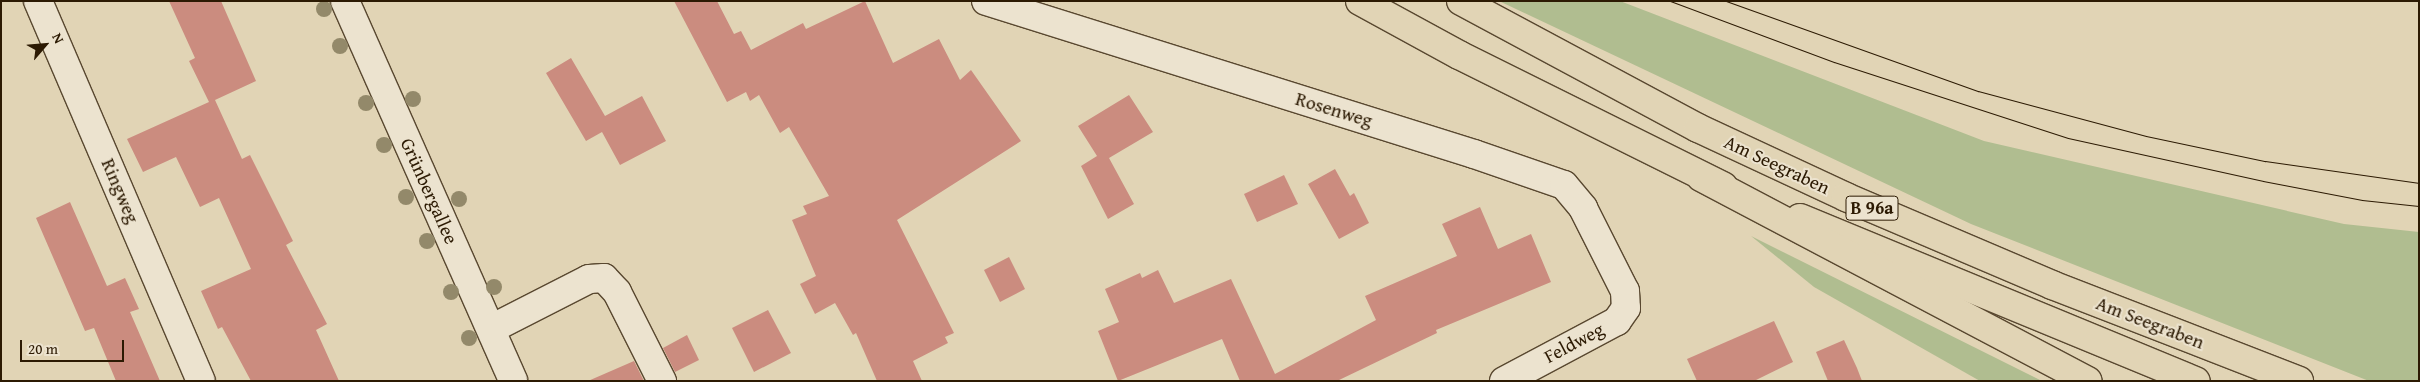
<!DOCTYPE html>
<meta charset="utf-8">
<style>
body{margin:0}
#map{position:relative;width:2420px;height:382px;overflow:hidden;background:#e1d4b5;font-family:"Gentium Book Plus",serif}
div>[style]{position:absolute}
.green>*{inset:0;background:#b0bd90}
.building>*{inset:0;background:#cb8c7f}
.roads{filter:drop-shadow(1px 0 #594830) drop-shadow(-1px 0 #594830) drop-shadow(0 1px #594830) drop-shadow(0 -1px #594830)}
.minor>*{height:28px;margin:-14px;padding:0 14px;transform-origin:14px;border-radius:14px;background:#ece3cf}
.major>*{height:28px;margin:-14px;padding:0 14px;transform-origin:14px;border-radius:14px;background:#e1d4b5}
.highway>*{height:28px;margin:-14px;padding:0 14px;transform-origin:14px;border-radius:14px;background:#e1d4b5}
.tram>*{height:1px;margin:-0.5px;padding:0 0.5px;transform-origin:0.5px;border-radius:0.5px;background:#2c1a03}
.trees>*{width:16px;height:16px;margin:-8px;border-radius:50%;background:#93896a}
span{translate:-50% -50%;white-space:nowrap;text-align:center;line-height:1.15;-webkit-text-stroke:4px #ece3cf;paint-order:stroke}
.shield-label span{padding:1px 4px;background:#ece3cf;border:1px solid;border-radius:4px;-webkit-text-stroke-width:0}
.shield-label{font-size:18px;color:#2c1a03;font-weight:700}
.street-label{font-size:19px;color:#2c1a03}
.frame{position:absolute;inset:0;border:2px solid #2c1a03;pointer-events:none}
.north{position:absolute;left:20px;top:20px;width:50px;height:50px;-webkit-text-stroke:4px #ece3cf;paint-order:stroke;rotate:63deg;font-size:14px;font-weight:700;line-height:20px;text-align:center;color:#2c1a03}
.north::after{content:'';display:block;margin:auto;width:18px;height:22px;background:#2c1a03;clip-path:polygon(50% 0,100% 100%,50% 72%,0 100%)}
.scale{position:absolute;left:20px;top:340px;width:104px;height:22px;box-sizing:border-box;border:2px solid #2c1a03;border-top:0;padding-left:6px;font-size:15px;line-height:18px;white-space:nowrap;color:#2c1a03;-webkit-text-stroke:4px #ece3cf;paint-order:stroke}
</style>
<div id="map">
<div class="green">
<i style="clip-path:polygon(1499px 1px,1620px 1px,1984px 141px,2344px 224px,2419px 232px,2419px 381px,2369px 381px,1971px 224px)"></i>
<i style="clip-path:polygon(1751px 236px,2042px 381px,1980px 381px,1814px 287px)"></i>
</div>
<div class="building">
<i style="clip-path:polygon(169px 1px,221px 1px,256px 81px,215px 100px,242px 159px,250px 155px,293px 241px,286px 245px,327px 324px,316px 330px,339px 381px,251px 381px,222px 327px,218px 329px,201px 291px,251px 269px,219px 198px,200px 207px,176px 157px,143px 172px,127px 139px,209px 102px,189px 61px,195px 58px)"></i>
<i style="clip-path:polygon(674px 1px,717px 1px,734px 34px,741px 31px,751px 50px,803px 23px,806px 29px,865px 1px,893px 63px,939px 39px,960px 80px,971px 70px,1021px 141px,897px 220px,954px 333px,945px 337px,948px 343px,913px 361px,922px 381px,877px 381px,856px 333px,853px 335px,835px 303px,815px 314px,800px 284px,816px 276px,792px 220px,807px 214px,803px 206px,829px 196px,789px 127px,780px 133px,759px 95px,750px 101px,746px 92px,727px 102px)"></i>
<i style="clip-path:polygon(571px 58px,605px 116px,642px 96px,666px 141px,620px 165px,602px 132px,586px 141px,546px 73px)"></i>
<i style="clip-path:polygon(1129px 95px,1153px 132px,1109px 158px,1134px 204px,1108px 219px,1081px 166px,1097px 156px,1078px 126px)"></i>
<i style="clip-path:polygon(1335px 169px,1350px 196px,1354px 193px,1369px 223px,1339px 239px,1308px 184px)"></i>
<i style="clip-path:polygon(1284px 175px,1298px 204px,1257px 222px,1244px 194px)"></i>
<i style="clip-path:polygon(70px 202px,107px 286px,125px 278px,139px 309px,130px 312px,160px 381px,116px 381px,94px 328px,85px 331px,36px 218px)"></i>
<i style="clip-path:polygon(1480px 207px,1498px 249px,1531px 234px,1551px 282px,1436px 330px,1437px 333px,1337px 381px,1240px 381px,1222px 339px,1118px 381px,1098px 331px,1119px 322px,1105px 289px,1140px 273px,1142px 278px,1158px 270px,1174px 303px,1231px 279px,1275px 374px,1376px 320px,1365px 296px,1457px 256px,1442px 224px)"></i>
<i style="clip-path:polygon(1009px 257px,1025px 289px,1000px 302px,984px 270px)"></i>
<i style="clip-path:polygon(768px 310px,791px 353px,754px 372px,732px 328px)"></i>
<i style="clip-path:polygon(1774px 321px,1793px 362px,1754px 381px,1697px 381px,1687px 359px)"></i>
<i style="clip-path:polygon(687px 335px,699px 360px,675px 372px,663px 348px)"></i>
<i style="clip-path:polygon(1844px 340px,1857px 368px,1862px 381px,1828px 381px,1816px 352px)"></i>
<i style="clip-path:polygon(634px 361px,644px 381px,588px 381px)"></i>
</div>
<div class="roads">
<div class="minor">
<i style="left:38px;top:1px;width:413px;rotate:66.8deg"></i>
<i style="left:345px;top:1px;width:415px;rotate:66.1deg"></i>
<i style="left:986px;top:1px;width:511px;rotate:17.41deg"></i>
<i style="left:1474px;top:154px;width:95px;rotate:19deg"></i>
<i style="left:1564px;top:185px;width:30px;rotate:50deg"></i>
<i style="left:1583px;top:208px;width:93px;rotate:63.2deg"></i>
<i style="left:1625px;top:291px;width:17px;rotate:87deg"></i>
<i style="left:1626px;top:308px;width:16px;rotate:125deg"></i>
<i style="left:1617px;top:321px;width:128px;rotate:152deg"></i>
<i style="left:491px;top:329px;width:110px;rotate:-27deg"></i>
<i style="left:589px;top:279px;width:15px;rotate:-4deg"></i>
<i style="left:604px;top:278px;width:19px;rotate:47deg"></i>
<i style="left:617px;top:292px;width:100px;rotate:63.2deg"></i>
</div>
<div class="major">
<i style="left:1360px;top:1px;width:113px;rotate:28.6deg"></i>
<i style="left:1459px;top:55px;width:295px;rotate:26.4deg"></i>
<i style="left:1461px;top:1px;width:269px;rotate:28.2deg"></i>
<i style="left:1698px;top:128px;width:163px;rotate:25deg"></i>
<i style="left:1846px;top:197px;width:224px;rotate:23.1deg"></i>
<i style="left:2052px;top:285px;width:265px;rotate:21.2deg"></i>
<i style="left:1800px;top:218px;width:428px;rotate:22.4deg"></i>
</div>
<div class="highway">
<i style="left:1701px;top:177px;width:437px;rotate:27.8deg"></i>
</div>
</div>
<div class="tram">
<i style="left:1670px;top:1px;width:175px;rotate:20.4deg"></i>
<i style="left:1834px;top:62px;width:246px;rotate:18deg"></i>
<i style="left:2068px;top:138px;width:200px;rotate:12.4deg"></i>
<i style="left:2263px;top:181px;width:101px;rotate:10.9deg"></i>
<i style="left:2362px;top:200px;width:57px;rotate:6deg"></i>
<i style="left:1726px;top:1px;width:268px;rotate:19.7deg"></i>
<i style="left:1978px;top:91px;width:174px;rotate:15deg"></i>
<i style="left:2146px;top:136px;width:122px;rotate:11.9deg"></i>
<i style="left:2265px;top:161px;width:156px;rotate:8.1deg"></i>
</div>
<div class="trees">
<i style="left:324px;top:9px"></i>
<i style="left:340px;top:46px"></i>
<i style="left:413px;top:99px"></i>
<i style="left:366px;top:103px"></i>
<i style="left:384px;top:145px"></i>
<i style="left:406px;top:197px"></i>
<i style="left:459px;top:199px"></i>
<i style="left:427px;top:241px"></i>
<i style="left:494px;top:287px"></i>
<i style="left:451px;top:292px"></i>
<i style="left:469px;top:338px"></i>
</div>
<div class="shield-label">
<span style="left:1872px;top:208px">B 96a</span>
</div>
<div class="street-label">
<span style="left:1334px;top:110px;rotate:17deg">Rosenweg</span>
<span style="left:1777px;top:165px;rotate:25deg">Am Seegraben</span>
<span style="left:120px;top:191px;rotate:67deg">Ringweg</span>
<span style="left:429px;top:191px;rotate:66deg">Grünbergallee</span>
<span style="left:2150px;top:323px;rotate:21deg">Am Seegraben</span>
<span style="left:1574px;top:343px;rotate:-28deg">Feldweg</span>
</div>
<div class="frame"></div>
<div class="north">N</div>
<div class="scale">20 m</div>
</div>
